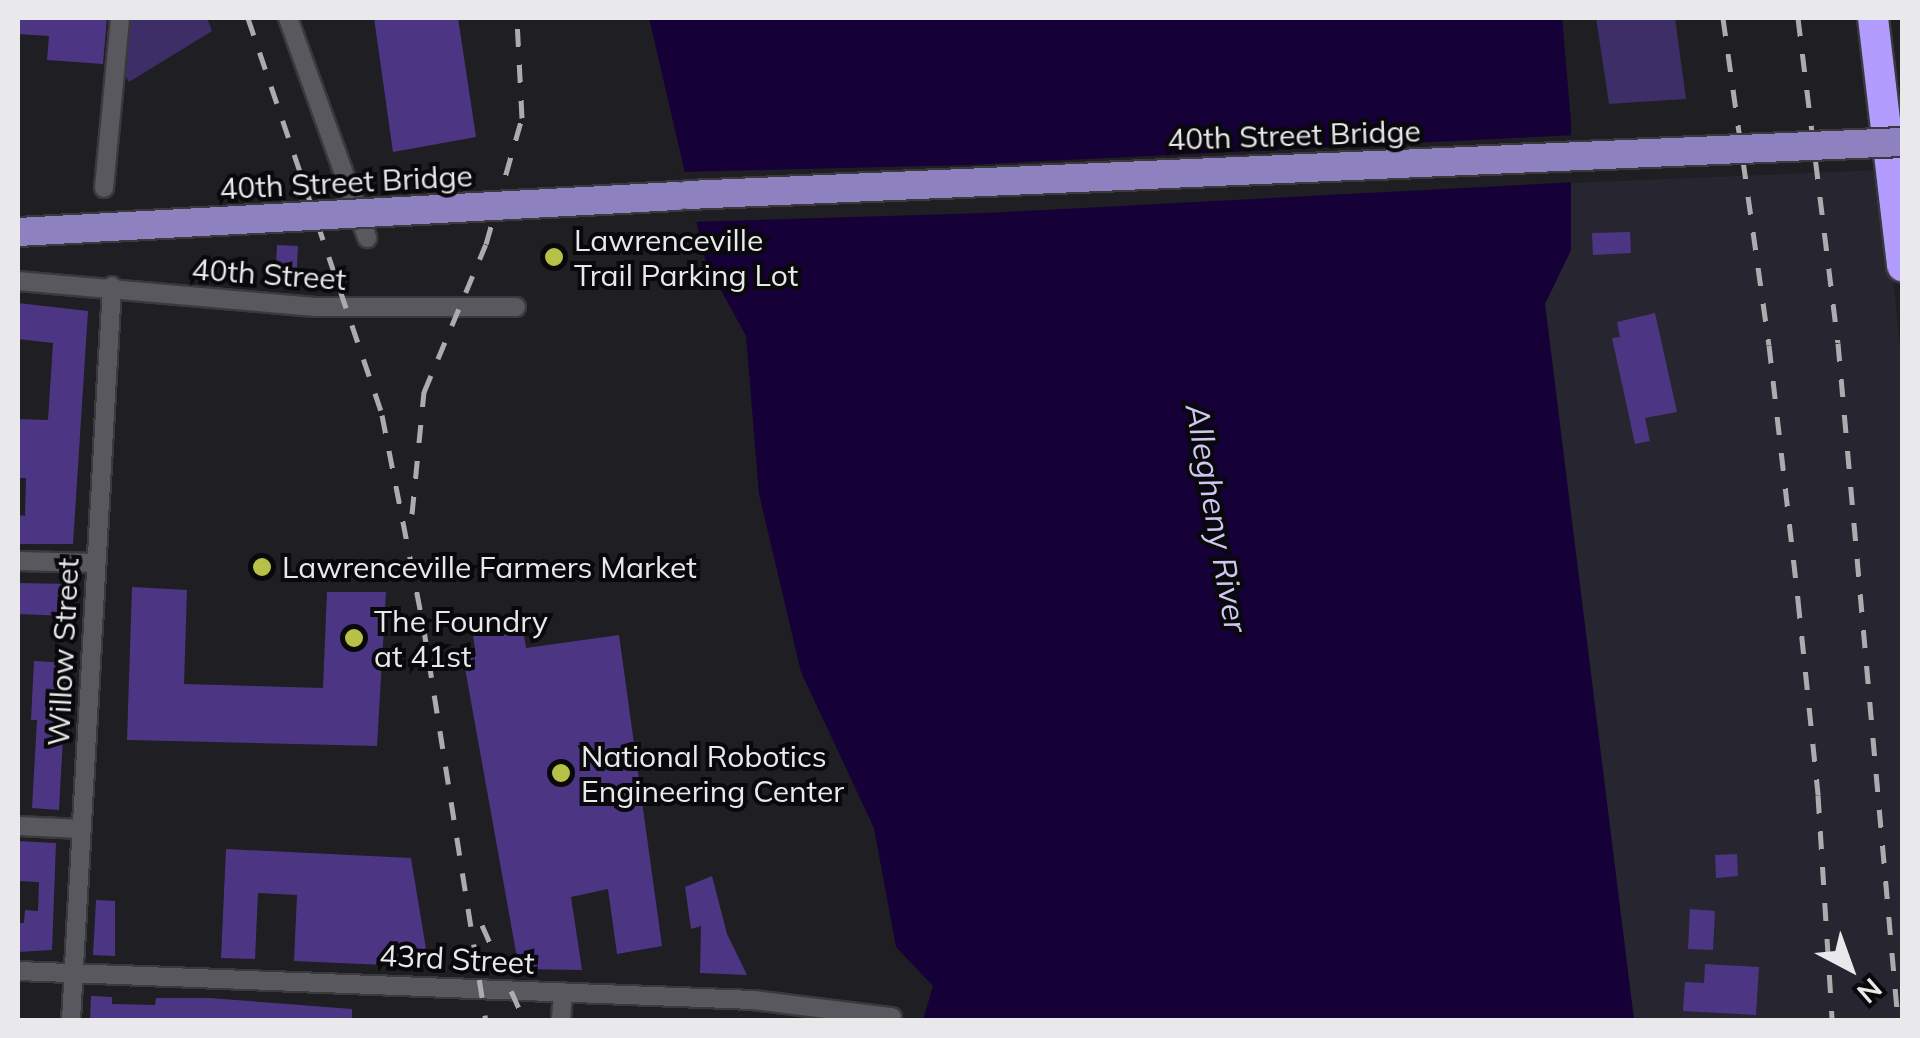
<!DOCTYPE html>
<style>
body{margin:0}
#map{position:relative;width:1920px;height:1038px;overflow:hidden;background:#1f1e22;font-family:Mulish,sans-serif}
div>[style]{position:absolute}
.built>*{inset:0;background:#27252f}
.green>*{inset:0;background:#3d2e68}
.water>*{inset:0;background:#150037}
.pier>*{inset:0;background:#1f1e22}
.building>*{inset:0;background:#4c3683}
.roads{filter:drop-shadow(2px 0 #3a3a3d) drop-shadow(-2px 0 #3a3a3d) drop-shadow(0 2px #3a3a3d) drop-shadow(0 -2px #3a3a3d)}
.street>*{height:18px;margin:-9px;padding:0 9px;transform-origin:9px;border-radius:9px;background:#59585e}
.highway>*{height:30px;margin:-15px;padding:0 15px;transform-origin:15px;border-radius:15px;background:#b29dff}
.rail>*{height:5px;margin-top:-2.5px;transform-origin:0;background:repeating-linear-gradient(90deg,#acacaf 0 18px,transparent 0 36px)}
.bridges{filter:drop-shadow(2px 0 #3a3a3d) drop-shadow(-2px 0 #3a3a3d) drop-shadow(0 2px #3a3a3d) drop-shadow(0 -2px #3a3a3d)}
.primary-bridge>*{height:28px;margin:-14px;padding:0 14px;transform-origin:14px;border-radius:14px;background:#8e81bf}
.dots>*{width:28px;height:28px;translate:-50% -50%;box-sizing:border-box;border:5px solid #09080a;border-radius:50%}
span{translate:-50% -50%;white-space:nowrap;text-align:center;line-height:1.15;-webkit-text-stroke:8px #09080a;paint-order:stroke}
.street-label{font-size:30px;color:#e9e9ec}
.poi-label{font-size:30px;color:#e9e9ec}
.left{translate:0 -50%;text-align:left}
.water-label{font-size:32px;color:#cec6f3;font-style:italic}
.frame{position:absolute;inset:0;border:20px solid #e9e9ec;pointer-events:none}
.north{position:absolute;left:1800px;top:918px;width:100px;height:100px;-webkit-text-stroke:8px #09080a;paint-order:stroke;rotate:139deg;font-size:28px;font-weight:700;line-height:40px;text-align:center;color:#e9e9ec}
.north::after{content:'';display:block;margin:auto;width:35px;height:45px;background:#e9e9ec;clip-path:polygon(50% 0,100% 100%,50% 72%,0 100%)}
</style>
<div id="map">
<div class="built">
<i style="clip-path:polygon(1881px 170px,1902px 363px,1902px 1020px,1634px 1020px,1545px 304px,1571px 250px,1571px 183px)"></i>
</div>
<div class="green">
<i style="clip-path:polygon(126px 18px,207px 18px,212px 31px,129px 82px,121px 67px)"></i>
<i style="clip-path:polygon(1596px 18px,1675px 18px,1686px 99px,1609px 104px)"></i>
</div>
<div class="water">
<i style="clip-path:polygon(649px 18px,1562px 18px,1571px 122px,1571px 250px,1545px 304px,1634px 1020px,923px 1020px,933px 986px,896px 947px,874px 828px,801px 672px,759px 494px,746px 336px,706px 263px)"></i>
</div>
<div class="pier">
<i style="clip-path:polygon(1576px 135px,1576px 182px,987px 213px,690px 222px,677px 172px,966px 165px)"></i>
</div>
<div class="building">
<i style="clip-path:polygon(18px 18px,107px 18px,103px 64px,47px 60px,49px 36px,18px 34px)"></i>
<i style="clip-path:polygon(374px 18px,458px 18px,476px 137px,393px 152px)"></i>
<i style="clip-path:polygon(1630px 232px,1631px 253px,1593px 255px,1592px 233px)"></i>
<i style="clip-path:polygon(277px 245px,298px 246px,296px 287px,275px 286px)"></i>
<i style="clip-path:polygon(18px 303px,88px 311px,73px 544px,18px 544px,18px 515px,25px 516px,26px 478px,18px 478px,18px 419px,48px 420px,53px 343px,18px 339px)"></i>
<i style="clip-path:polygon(1655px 313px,1677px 412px,1645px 418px,1650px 441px,1635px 444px,1612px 338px,1620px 337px,1617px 322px)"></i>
<i style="clip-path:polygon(18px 583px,69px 584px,66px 616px,18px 614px)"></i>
<i style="clip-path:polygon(132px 587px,187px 590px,184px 684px,323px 688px,327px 592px,386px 592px,377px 746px,127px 740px)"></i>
<i style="clip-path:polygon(523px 629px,526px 648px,619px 635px,662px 946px,617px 954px,608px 889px,571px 897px,582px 970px,519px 969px,463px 657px,476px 656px,473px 635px)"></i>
<i style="clip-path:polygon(34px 661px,67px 663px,59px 810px,32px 808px,37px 720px,31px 720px)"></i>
<i style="clip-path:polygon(18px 841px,56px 843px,52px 950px,18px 952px,18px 923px,24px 923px,25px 910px,38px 911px,39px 882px,18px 881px)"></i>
<i style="clip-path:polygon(226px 849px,411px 858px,429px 967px,294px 961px,297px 895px,258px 893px,255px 959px,221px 958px)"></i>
<i style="clip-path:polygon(1737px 854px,1738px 876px,1716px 878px,1715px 855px)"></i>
<i style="clip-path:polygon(712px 876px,727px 934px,747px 975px,700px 973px,701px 926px,691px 929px,685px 887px)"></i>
<i style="clip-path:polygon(96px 900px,115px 901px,115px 956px,93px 955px)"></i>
<i style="clip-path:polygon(1690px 909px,1715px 911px,1713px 950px,1688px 949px)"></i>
<i style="clip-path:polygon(1705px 964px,1759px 967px,1756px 1015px,1683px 1011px,1685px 982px,1704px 983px)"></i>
<i style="clip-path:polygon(91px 996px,112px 997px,112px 1004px,155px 1005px,156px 998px,209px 998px,352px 1009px,352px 1020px,90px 1020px)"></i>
</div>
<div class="roads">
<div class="street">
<i style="left:288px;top:18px;width:234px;rotate:70.2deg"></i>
<i style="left:104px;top:188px;width:171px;rotate:-84.6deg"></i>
<i style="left:18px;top:281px;width:298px;rotate:5deg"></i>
<i style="left:315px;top:307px;width:201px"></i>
<i style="left:18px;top:561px;width:77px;rotate:1.5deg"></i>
<i style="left:18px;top:826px;width:64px;rotate:2.7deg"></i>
<i style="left:18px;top:971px;width:736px;rotate:2.26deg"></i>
<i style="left:753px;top:1000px;width:140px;rotate:7deg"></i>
<i style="left:71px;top:1020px;width:735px;rotate:-86.8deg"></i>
<i style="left:561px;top:1020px;width:28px;rotate:-86deg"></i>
</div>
<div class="highway">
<i style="left:1873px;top:18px;width:250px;rotate:83.3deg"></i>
</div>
</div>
<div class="rail">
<i style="left:248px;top:18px;width:419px;rotate:71.3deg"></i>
<i style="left:382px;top:415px;width:213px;rotate:78.9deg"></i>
<i style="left:423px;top:624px;width:401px;rotate:81deg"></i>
<i style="left:1723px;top:18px;width:330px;rotate:82deg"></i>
<i style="left:1769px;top:345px;width:257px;rotate:83.5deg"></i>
<i style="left:1798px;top:600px;width:196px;rotate:84.1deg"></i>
<i style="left:1818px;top:795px;width:225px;rotate:86.4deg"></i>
<i style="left:1798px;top:18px;width:327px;rotate:83deg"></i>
<i style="left:1838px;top:343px;width:680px;rotate:84.94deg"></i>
<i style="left:412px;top:514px;width:123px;rotate:-84.4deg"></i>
<i style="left:424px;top:392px;width:160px;rotate:-67.3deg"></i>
<i style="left:486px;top:244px;width:131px;rotate:-74.1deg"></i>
<i style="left:522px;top:118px;width:100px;rotate:-92.9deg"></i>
<i style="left:482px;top:925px;width:104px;rotate:66.1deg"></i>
</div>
<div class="bridges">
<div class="primary-bridge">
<i style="left:688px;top:195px;width:1215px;rotate:-2.5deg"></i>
<i style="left:18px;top:232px;width:660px;rotate:-3.13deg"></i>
</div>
</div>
<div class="dots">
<i style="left:554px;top:257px;background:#b8c147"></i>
<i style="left:262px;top:567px;background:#b8c147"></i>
<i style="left:354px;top:638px;background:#b8c147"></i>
<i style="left:561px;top:773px;background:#b8c147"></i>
</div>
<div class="street-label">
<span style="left:1294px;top:135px;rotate:-2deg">40th Street Bridge</span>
<span style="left:346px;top:182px;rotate:-3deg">40th Street Bridge</span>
<span style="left:269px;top:274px;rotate:4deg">40th Street</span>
<span style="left:63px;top:652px;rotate:-87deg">Willow Street</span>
<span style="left:457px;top:959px;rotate:3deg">43rd Street</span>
</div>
<div class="poi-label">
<span class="left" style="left:574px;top:257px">Lawrenceville<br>Trail Parking Lot</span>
<span class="left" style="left:282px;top:567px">Lawrenceville Farmers Market</span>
<span class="left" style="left:374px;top:638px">The Foundry<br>at 41st</span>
<span class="left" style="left:581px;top:773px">National Robotics<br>Engineering Center</span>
</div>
<div class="water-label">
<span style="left:1217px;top:518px;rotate:80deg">Allegheny River</span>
</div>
<div class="frame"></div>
<div class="north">N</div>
</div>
